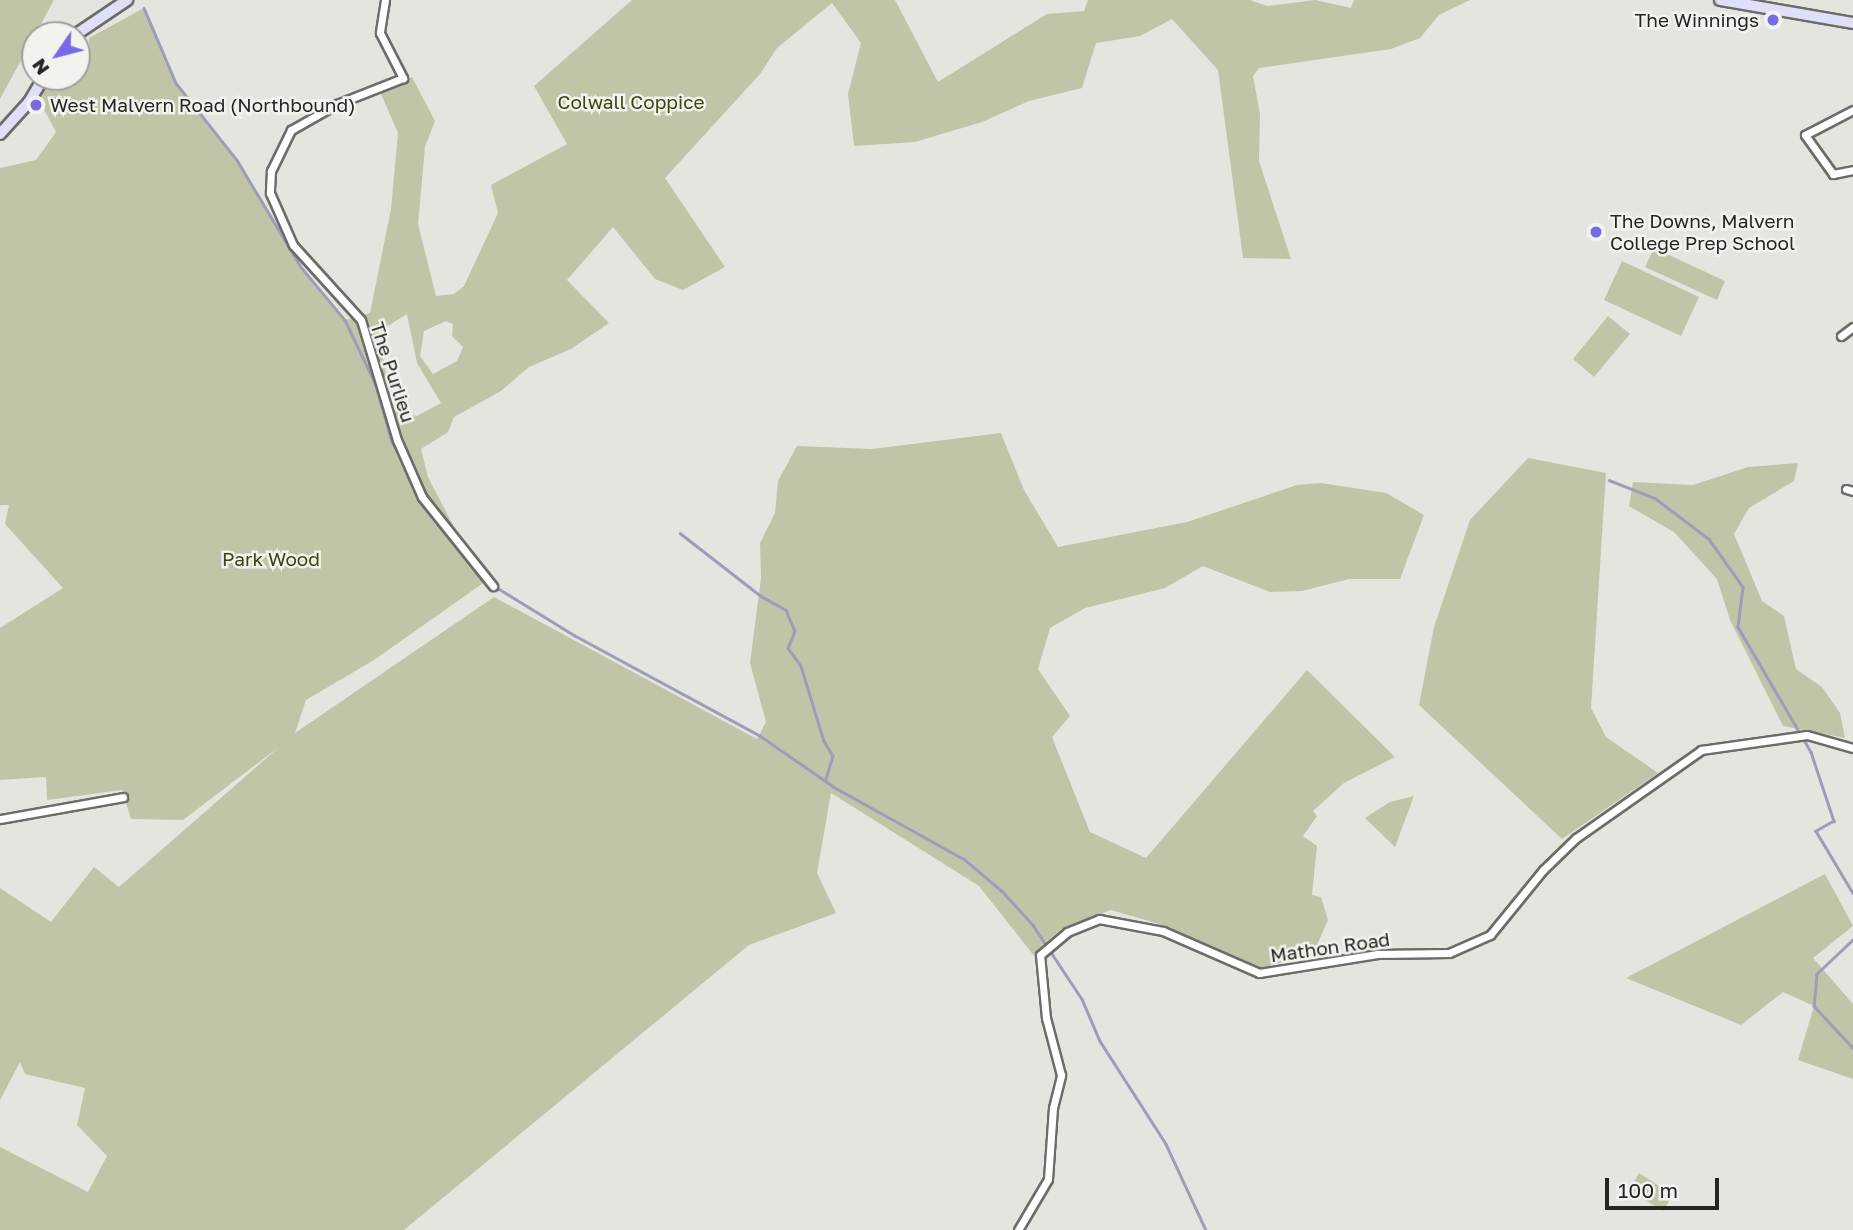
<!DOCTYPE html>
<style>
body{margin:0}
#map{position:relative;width:1853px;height:1230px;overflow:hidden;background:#e5e5e0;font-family:"Golos Text",sans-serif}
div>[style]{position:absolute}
.green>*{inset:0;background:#c2c4a7}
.stream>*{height:2.5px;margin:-1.25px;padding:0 1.25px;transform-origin:1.25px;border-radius:1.25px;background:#9d9dbb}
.roads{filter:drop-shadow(2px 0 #6c6c68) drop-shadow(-2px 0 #6c6c68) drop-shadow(0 2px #6c6c68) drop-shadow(0 -2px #6c6c68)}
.minor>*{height:7px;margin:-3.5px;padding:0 3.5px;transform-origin:3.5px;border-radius:3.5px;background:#fff}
.secondary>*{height:10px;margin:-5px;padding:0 5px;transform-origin:5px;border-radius:5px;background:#e0dffa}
.dots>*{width:19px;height:19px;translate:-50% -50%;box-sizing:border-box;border:4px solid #f2f2ee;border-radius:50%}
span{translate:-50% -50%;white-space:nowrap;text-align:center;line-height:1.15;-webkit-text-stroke:5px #f2f2ee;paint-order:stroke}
.poi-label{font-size:19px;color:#252523}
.right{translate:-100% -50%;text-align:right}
.left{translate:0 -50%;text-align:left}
.park-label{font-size:19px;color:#42440e}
.street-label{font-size:19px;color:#252523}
.north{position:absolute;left:21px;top:21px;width:70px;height:70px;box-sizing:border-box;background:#f2f2ee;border:2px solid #a0a09d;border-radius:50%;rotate:235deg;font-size:19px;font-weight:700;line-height:28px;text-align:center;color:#252523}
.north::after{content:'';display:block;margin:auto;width:24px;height:32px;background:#7869e4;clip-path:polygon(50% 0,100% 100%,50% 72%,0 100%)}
.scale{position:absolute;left:1605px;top:1178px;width:114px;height:32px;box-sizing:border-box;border:4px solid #252523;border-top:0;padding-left:9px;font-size:21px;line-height:24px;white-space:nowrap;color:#252523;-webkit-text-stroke:5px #f2f2ee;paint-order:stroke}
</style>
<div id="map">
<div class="green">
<i style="clip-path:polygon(0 0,54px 0,0 99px)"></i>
<i style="clip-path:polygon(evenodd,632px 0,895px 0,938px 82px,1047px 14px,1084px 11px,1088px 0,1250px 0,1267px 6px,1315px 0,1351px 8px,1354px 0,1470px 0,1439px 15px,1420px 38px,1391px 49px,1259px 68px,1253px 76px,1260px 114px,1259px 161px,1291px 259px,1243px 258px,1218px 70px,1172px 19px,1140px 36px,1096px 43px,1082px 88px,1029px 101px,982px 122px,915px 142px,854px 146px,848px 94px,861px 43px,832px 3px,777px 48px,760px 74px,665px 178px,725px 267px,683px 290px,655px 279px,613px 227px,567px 280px,609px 323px,571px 349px,529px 367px,501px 391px,454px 417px,448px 432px,421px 449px,428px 477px,454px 527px,489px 579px,374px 660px,306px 700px,295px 733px,494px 597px,757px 739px,766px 722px,750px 663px,761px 578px,760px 543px,775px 513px,778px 481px,797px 446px,872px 449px,1001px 433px,1024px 490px,1058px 547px,1187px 522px,1297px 485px,1321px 483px,1386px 493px,1424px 515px,1400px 579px,1349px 579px,1302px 591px,1270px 592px,1203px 566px,1165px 588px,1085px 608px,1050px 628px,1038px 669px,1070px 716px,1052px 737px,1090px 832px,1146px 858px,1307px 670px,1395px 757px,1344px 783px,1313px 811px,1317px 816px,1303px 836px,1317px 846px,1312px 895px,1321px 897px,1328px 920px,1313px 954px,1258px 969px,1159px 924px,1111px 910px,1063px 928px,1042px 945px,1035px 957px,979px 886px,831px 793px,817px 873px,836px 913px,749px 945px,404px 1230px,0 1230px,0 1147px,88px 1192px,107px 1156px,77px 1125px,85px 1088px,25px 1074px,20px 1062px,0 1100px,0 888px,51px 922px,94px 867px,119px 887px,279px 747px,183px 820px,131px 819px,122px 790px,47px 800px,46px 777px,0 780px,0 628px,63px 588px,5px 524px,9px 505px,0 505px,0 168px,36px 160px,56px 132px,39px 100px,49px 85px,70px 88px,89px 66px,89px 38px,144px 8px,176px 83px,237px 160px,301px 267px,345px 320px,370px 313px,391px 209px,398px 133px,381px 94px,412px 77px,435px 121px,425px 147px,418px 224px,436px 296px,454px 294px,464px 286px,498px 213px,491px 185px,567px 144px,534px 86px,632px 0,407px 314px,417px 363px,441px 403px,417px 416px,393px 411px,378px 332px,407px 314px,632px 0,446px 321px,453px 324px,452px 336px,463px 347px,457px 361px,433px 374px,420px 356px,424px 331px,446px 321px)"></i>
<i style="clip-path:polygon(1654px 248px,1725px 281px,1717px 300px,1645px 267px)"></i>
<i style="clip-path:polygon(1622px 261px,1699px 297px,1681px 336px,1604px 300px)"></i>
<i style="clip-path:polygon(1608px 316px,1630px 334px,1594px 377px,1573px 359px)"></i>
<i style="clip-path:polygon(1528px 458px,1606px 473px,1591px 708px,1606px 737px,1658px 773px,1562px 839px,1419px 705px,1434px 627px,1470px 520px)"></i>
<i style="clip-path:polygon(1798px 463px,1794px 481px,1749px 508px,1734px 534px,1762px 601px,1784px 616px,1796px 669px,1822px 687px,1840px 713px,1845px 738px,1783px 726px,1730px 620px,1717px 579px,1674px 532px,1629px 506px,1633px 482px,1693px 485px,1748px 467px)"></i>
<i style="clip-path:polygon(1414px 796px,1395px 847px,1365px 818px,1390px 802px)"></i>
<i style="clip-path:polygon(1825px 874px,1853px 926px,1813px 958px,1853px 1004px,1853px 1079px,1798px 1060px,1814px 1006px,1783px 992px,1741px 1025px,1626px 978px)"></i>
<i style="clip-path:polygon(1639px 1173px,1673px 1195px,1663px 1211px,1629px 1190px)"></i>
</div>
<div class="stream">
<i style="left:144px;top:8px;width:82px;rotate:66.9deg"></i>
<i style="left:176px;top:83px;width:98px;rotate:51.6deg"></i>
<i style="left:237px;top:160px;width:125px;rotate:59.1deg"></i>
<i style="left:301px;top:267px;width:69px;rotate:50.3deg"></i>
<i style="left:345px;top:320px;width:72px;rotate:64.5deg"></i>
<i style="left:376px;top:385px;width:59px;rotate:74.3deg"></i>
<i style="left:392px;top:442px;width:14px;rotate:56deg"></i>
<i style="left:1609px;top:480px;width:49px;rotate:21.4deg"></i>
<i style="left:1655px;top:498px;width:68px;rotate:37.2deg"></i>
<i style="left:1709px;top:539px;width:59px;rotate:54.7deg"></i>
<i style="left:1743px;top:587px;width:40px;rotate:97.1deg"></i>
<i style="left:1738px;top:627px;width:145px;rotate:59.7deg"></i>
<i style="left:1811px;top:752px;width:73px;rotate:71.6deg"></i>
<i style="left:1834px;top:821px;width:21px;rotate:151deg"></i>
<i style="left:1816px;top:831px;width:72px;rotate:59.2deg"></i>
<i style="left:419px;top:483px;width:39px;rotate:55deg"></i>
<i style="left:680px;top:533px;width:103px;rotate:37.9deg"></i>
<i style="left:761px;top:596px;width:29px;rotate:29deg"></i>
<i style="left:786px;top:610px;width:23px;rotate:67deg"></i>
<i style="left:795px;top:631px;width:18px;rotate:112deg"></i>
<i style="left:788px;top:648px;width:22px;rotate:54deg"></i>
<i style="left:801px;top:666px;width:78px;rotate:73deg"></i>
<i style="left:824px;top:741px;width:17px;rotate:59deg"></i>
<i style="left:833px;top:756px;width:24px;rotate:107deg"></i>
<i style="left:496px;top:587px;width:92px;rotate:31.6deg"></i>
<i style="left:574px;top:635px;width:210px;rotate:28.4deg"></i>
<i style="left:759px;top:735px;width:91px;rotate:34.7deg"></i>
<i style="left:834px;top:787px;width:149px;rotate:29deg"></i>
<i style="left:964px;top:859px;width:51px;rotate:40.2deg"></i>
<i style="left:1003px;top:892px;width:45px;rotate:47.7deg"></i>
<i style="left:1033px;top:925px;width:89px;rotate:56.5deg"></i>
<i style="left:1082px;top:999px;width:46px;rotate:66.8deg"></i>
<i style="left:1100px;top:1041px;width:122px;rotate:57.3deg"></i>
<i style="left:1166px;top:1144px;width:95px;rotate:65.1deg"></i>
<i style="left:1853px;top:940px;width:50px;rotate:136.6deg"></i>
<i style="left:1817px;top:974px;width:32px;rotate:95deg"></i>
<i style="left:1814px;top:1006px;width:57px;rotate:47.1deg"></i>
</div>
<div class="roads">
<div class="minor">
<i style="left:385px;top:0;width:33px;rotate:99deg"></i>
<i style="left:380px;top:33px;width:51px;rotate:62.9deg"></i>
<i style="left:403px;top:78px;width:71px;rotate:158.5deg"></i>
<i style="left:337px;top:104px;width:53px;rotate:150.5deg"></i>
<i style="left:291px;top:130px;width:46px;rotate:116deg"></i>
<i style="left:271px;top:171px;width:22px;rotate:93deg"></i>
<i style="left:270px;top:193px;width:57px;rotate:66.1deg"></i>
<i style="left:293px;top:245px;width:101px;rotate:47.8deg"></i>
<i style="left:361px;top:320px;width:125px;rotate:73.3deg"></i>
<i style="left:397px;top:440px;width:62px;rotate:66.3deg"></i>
<i style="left:422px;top:497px;width:114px;rotate:51.4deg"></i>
<i style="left:1853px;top:110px;width:54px;rotate:152.5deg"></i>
<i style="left:1805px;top:135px;width:48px;rotate:54.3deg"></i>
<i style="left:1833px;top:174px;width:20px;rotate:-11deg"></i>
<i style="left:1841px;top:336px;width:15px;rotate:-37deg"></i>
<i style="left:1846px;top:489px;width:7px;rotate:16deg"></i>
<i style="left:0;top:819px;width:125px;rotate:-10.1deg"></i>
<i style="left:1018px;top:1230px;width:59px;rotate:-59.5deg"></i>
<i style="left:1048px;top:1179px;width:71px;rotate:-86deg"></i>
<i style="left:1053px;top:1108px;width:34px;rotate:-76deg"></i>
<i style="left:1061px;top:1075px;width:59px;rotate:-104.7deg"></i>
<i style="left:1046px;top:1018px;width:63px;rotate:-95.4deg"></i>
<i style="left:1040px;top:955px;width:35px;rotate:-40deg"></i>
<i style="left:1067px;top:932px;width:35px;rotate:-22deg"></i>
<i style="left:1099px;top:919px;width:65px;rotate:10.6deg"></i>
<i style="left:1163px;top:931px;width:105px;rotate:23.6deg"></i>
<i style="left:1259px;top:973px;width:120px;rotate:-9.1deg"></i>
<i style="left:1377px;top:954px;width:72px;rotate:-0.8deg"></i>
<i style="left:1449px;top:953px;width:45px;rotate:-23.7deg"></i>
<i style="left:1490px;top:935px;width:84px;rotate:-50.8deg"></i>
<i style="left:1543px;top:870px;width:46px;rotate:-44.1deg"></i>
<i style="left:1576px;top:838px;width:153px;rotate:-35.1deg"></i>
<i style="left:1701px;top:750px;width:107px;rotate:-8.1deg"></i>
<i style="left:1807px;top:735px;width:48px;rotate:15.8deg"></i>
</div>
<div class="secondary">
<i style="left:1720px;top:0;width:135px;rotate:9.8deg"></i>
<i style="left:75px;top:35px;width:63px;rotate:-33.9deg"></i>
<i style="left:0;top:134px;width:43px;rotate:-47.8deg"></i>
<i style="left:29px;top:102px;width:29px;rotate:-59deg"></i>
</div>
</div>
<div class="dots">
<i style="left:1773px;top:20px;background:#7869e4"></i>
<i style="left:36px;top:105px;background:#7869e4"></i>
<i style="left:1596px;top:232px;background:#7869e4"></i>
</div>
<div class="poi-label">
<span class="right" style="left:1759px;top:20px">The Winnings</span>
<span class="left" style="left:50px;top:105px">West Malvern Road (Northbound)</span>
<span class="left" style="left:1610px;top:232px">The Downs, Malvern<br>College Prep School</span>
</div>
<div class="park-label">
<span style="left:631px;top:102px">Colwall Coppice</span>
<span style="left:271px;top:559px">Park Wood</span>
</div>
<div class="street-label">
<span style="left:393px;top:372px;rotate:72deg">The Purlieu</span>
<span style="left:1330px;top:947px;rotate:-8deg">Mathon Road</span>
</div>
<div class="north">N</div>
<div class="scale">100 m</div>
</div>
